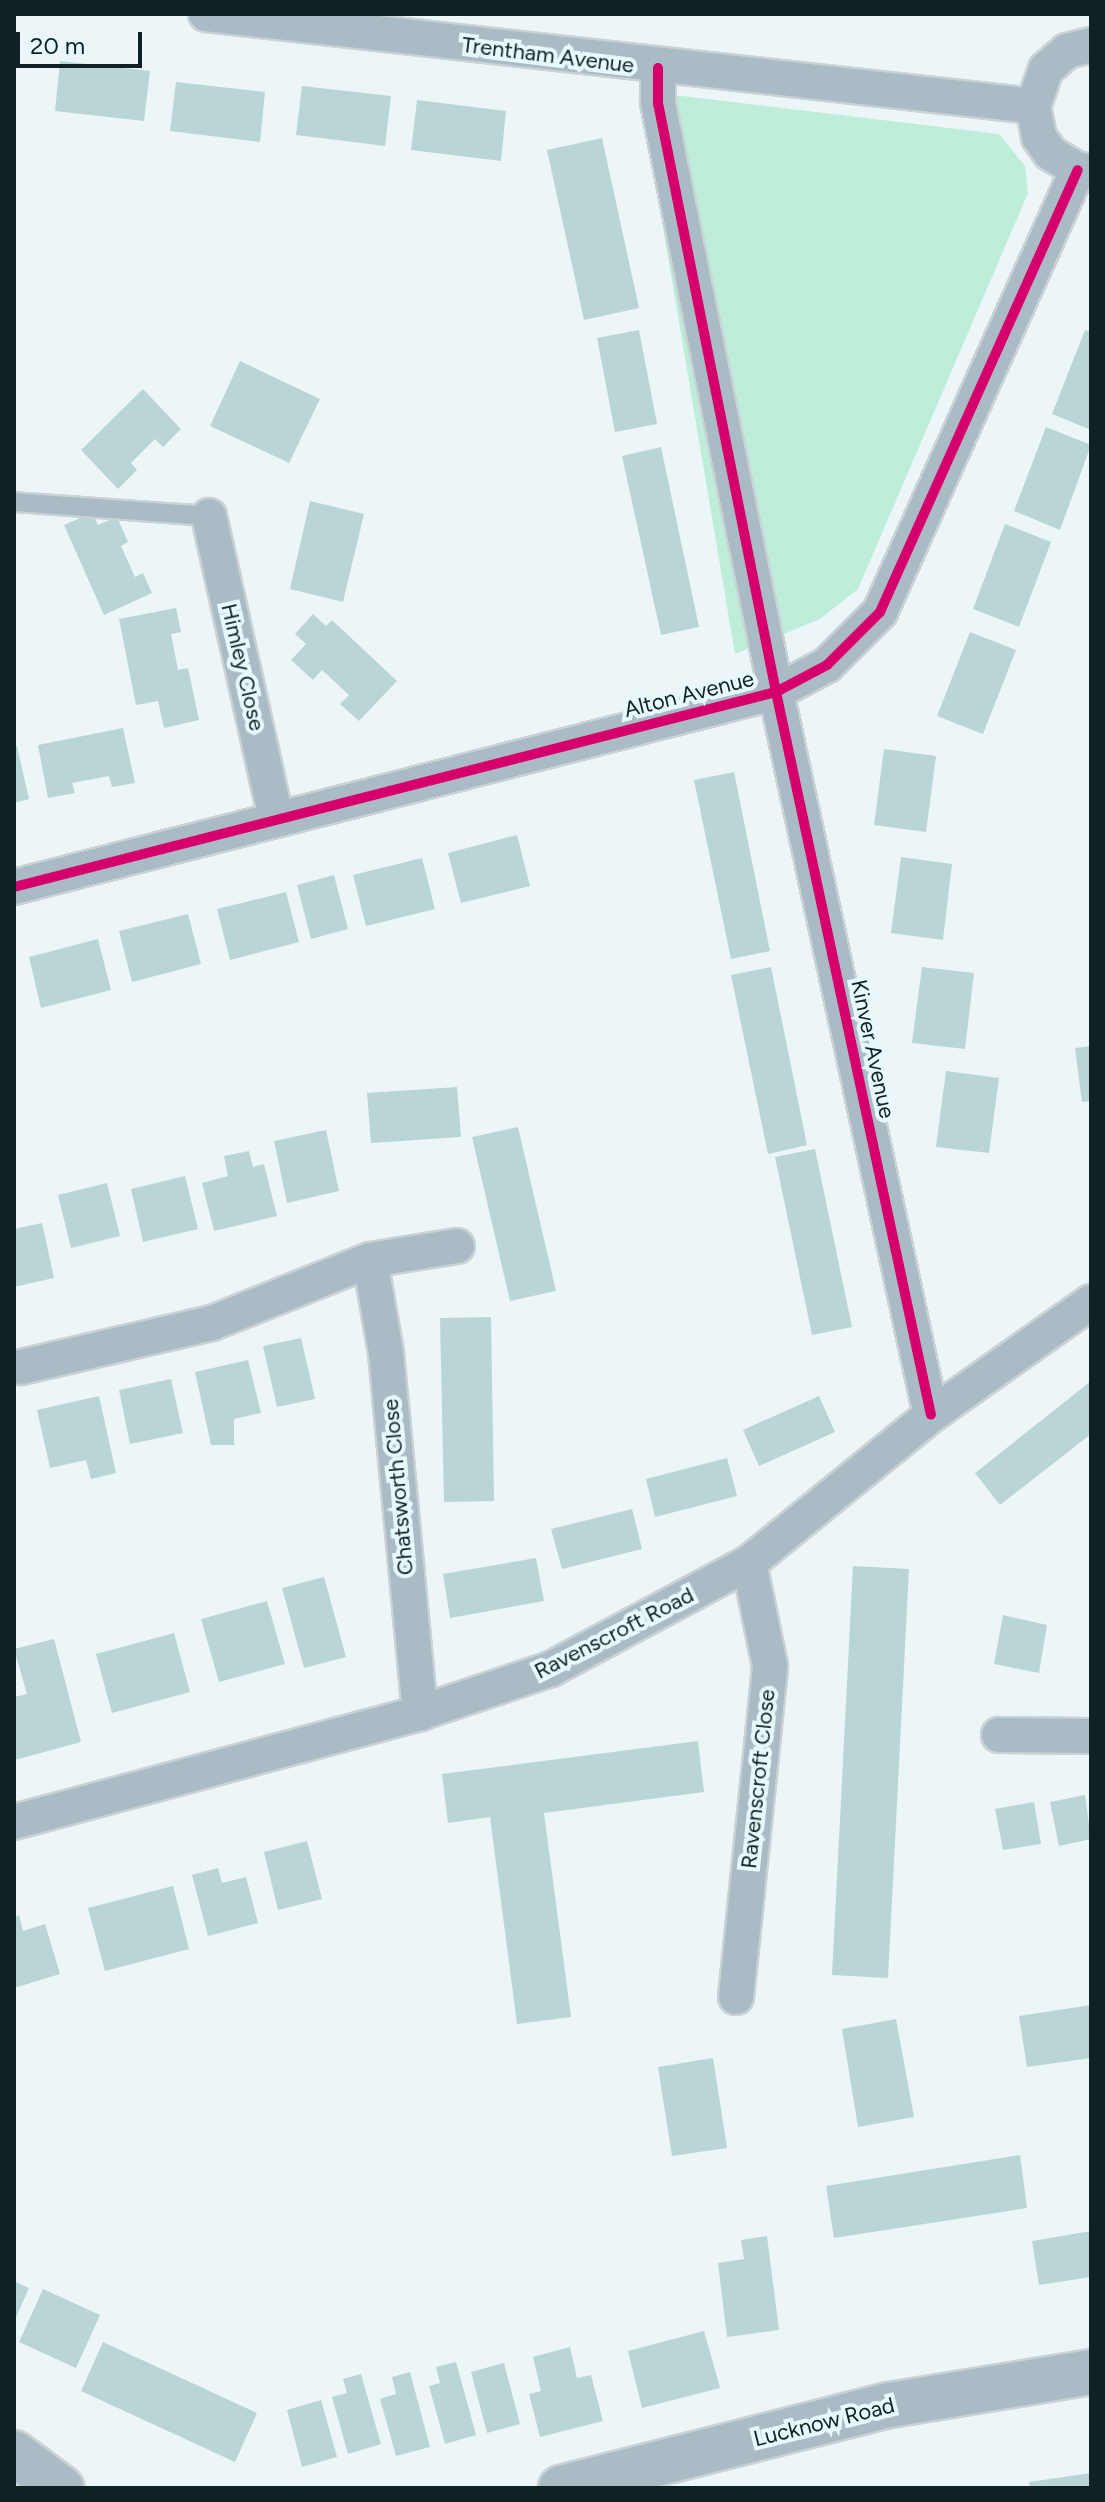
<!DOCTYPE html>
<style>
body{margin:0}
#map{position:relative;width:1105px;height:2502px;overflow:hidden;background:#ecf6f8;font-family:Figtree,sans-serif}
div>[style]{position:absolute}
.green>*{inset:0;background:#beeed9}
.building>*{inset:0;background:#bad6d4}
.roads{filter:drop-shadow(2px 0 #c9d3d5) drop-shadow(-2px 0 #c9d3d5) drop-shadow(0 2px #c9d3d5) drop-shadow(0 -2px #c9d3d5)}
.service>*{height:18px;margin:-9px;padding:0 9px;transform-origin:9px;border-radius:9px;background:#abbbc5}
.minor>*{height:34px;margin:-17px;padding:0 17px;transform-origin:17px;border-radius:17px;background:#abbbc5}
.tertiary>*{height:44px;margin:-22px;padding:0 22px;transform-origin:22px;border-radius:22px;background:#abbbc5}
.cycleway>*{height:10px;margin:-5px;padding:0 5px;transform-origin:5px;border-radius:5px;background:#d6006c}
span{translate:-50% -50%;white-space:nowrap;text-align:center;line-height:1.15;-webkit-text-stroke:8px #e7f9fd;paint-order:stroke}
.street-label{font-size:22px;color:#0f2124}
.frame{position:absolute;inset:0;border:16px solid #0f2124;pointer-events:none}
.scale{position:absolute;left:16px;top:32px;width:126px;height:36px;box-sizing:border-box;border:4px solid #0f2124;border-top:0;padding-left:10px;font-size:24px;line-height:28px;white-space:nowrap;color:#0f2124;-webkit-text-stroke:6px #e7f9fd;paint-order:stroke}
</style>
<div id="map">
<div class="green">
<i style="clip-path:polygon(640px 91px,999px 134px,1025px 166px,1028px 193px,858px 589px,820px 619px,735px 654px)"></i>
</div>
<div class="building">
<i style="clip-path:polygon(60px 61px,150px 71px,144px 121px,55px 111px)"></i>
<i style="clip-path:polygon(176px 82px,265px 92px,260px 142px,170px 131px)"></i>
<i style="clip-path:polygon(302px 86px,391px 96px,385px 146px,296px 135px)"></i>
<i style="clip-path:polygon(417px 100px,506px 111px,501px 161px,411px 150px)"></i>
<i style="clip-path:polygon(602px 138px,639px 308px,584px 320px,547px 150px)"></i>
<i style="clip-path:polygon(639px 330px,657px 424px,615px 432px,597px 338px)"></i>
<i style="clip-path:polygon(1085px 330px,1091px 332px,1091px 430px,1052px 414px)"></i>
<i style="clip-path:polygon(240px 361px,320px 399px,289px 463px,210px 426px)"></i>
<i style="clip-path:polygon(143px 389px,181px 429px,163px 447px,155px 439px,131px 463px,137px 470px,118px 489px,81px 450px)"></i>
<i style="clip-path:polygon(1046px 427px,1091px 445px,1060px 530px,1014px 511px)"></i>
<i style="clip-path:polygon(661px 447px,699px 627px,661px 635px,622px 456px)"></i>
<i style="clip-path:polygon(310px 501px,364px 514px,343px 602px,290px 589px)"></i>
<i style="clip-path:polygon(92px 513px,98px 525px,117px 517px,128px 542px,121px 546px,135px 577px,143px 573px,152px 593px,104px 615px,64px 525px)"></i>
<i style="clip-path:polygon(1005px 524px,1051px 542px,1019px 627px,973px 609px)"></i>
<i style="clip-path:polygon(176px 608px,181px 632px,171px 634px,178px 670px,188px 668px,199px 720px,164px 728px,158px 701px,136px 705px,119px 619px)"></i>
<i style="clip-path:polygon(313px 614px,326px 626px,332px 620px,397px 681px,359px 721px,340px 704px,349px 695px,322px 670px,313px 680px,291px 660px,306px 644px,295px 634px)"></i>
<i style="clip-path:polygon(970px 632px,1016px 650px,983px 734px,937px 716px)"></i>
<i style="clip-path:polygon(123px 728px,135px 783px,112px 787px,109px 776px,72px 783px,75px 793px,48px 798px,38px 745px)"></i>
<i style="clip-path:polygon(17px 746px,29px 799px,14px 803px,14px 747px)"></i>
<i style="clip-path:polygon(884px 749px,936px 756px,926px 832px,874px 825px)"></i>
<i style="clip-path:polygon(734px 772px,770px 951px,731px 959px,694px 780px)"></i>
<i style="clip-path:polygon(517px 835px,530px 886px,461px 903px,448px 853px)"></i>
<i style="clip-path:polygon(901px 857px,952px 864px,943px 940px,891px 933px)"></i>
<i style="clip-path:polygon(422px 858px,435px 909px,366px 926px,353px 875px)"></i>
<i style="clip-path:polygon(334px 875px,348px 929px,311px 939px,297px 885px)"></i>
<i style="clip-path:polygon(286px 892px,299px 942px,230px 960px,217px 909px)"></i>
<i style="clip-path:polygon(188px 914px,201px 964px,132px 982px,119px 931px)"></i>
<i style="clip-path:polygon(98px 939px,111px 990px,41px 1008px,29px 957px)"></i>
<i style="clip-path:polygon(771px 967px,807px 1145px,768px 1154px,731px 975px)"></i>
<i style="clip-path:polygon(922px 967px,974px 973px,965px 1049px,912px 1043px)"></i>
<i style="clip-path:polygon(1091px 1046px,1091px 1101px,1082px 1102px,1075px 1048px)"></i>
<i style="clip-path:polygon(946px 1071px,999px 1078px,989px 1153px,936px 1147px)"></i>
<i style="clip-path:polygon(457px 1087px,461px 1137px,371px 1143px,367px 1093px)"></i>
<i style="clip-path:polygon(518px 1127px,556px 1291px,510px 1301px,472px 1137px)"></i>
<i style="clip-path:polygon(326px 1130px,339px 1191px,287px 1203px,274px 1141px)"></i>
<i style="clip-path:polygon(815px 1149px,852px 1327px,812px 1335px,775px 1157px)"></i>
<i style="clip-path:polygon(249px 1151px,253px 1167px,264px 1164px,277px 1216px,214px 1231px,202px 1183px,228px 1176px,224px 1156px)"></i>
<i style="clip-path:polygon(185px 1176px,198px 1229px,143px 1242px,131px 1189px)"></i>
<i style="clip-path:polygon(107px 1183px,120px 1236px,71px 1248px,58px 1195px)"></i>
<i style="clip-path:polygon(42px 1223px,54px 1278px,14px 1287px,14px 1229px)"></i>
<i style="clip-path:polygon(491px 1317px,494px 1501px,444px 1502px,440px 1318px)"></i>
<i style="clip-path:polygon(301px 1338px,315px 1399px,277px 1407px,263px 1346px)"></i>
<i style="clip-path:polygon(248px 1360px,261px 1413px,234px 1419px,234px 1445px,211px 1445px,195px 1372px)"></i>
<i style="clip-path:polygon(171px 1379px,183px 1433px,130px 1444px,119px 1390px)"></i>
<i style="clip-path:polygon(1091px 1381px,1091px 1434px,1000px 1505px,975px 1473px)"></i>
<i style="clip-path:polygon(99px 1396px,116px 1473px,91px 1479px,86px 1460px,50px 1468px,37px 1410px)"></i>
<i style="clip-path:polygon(819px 1396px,835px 1432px,759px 1466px,743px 1430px)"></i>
<i style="clip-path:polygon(727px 1458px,737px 1496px,655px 1517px,646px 1479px)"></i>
<i style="clip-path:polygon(632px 1509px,642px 1549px,562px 1569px,551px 1529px)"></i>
<i style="clip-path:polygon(536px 1558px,544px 1601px,450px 1618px,443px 1574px)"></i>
<i style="clip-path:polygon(853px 1566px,909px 1569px,888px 1978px,832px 1975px)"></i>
<i style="clip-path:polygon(324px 1577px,346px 1657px,304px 1668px,282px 1588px)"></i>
<i style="clip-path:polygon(267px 1601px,285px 1664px,219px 1682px,201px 1619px)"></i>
<i style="clip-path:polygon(1003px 1615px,1047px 1625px,1039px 1673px,994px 1664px)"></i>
<i style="clip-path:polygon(174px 1633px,190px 1692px,112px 1713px,96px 1654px)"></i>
<i style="clip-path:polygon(54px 1639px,81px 1742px,15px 1760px,14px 1697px,27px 1694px,14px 1649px)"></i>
<i style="clip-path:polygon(698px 1741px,704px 1792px,544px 1813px,571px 2017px,517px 2024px,490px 1817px,448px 1823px,442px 1774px)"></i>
<i style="clip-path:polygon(1085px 1795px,1091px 1839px,1059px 1846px,1050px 1802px)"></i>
<i style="clip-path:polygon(1034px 1802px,1041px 1844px,1003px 1850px,995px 1809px)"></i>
<i style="clip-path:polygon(307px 1841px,322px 1899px,278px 1910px,264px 1852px)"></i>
<i style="clip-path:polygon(218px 1868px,222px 1883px,246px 1877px,258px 1923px,208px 1936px,192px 1875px)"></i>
<i style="clip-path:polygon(173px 1886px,189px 1949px,105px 1971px,88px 1908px)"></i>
<i style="clip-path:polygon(19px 1915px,23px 1931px,45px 1924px,60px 1974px,14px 1988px,14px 1917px)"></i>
<i style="clip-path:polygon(1091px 2005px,1091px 2058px,1027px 2067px,1019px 2016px)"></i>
<i style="clip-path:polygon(896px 2019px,914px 2117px,858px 2127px,842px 2029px)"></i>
<i style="clip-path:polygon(713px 2058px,727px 2148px,672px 2156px,658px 2067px)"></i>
<i style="clip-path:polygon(1020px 2155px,1027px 2208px,834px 2238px,826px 2186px)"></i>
<i style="clip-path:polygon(1091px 2231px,1091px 2277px,1039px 2285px,1032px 2241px)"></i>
<i style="clip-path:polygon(767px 2236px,779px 2330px,727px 2337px,718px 2263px,744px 2259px,741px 2240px)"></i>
<i style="clip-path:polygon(14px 2281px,29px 2288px,14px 2322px)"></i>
<i style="clip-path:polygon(43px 2289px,100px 2315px,76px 2368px,19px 2342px)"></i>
<i style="clip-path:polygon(704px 2331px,720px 2388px,642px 2408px,628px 2351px)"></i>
<i style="clip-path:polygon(103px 2342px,257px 2413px,235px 2462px,81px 2391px)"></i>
<i style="clip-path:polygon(570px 2347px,577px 2378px,591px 2375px,603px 2421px,540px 2437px,529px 2394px,541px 2391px,533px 2357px)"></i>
<i style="clip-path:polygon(456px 2362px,476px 2435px,445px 2444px,429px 2386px,440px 2383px,436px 2367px)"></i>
<i style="clip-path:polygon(504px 2363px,520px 2424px,487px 2433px,471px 2372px)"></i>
<i style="clip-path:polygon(410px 2372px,430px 2447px,396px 2456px,380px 2399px,396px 2394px,392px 2377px)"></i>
<i style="clip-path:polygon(361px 2374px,381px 2444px,348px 2454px,332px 2397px,347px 2393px,343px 2379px)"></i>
<i style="clip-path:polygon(321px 2400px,337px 2457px,302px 2467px,287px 2410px)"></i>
<i style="clip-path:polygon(1091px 2473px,1091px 2488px,1030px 2488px,1029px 2482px)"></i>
</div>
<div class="roads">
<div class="service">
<i style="left:14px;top:502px;width:196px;rotate:4.1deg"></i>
</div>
<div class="minor">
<i style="left:206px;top:14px;width:832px;rotate:6.35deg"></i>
<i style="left:1091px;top:45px;width:25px;rotate:166deg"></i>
<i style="left:1067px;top:51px;width:28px;rotate:139deg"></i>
<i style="left:1046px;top:69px;width:39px;rotate:109deg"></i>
<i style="left:1033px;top:106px;width:32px;rotate:79deg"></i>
<i style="left:1039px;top:137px;width:19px;rotate:55deg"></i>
<i style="left:1050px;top:153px;width:33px;rotate:31deg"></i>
<i style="left:1078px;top:170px;width:13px;rotate:4deg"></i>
<i style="left:658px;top:68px;width:35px;rotate:90deg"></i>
<i style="left:658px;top:103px;width:601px;rotate:78.67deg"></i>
<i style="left:776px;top:692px;width:739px;rotate:77.9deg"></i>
<i style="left:209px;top:516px;width:309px;rotate:77.5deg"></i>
<i style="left:14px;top:887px;width:787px;rotate:-14.35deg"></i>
<i style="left:776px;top:692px;width:58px;rotate:-27.9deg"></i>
<i style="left:827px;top:665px;width:75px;rotate:-45deg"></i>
<i style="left:880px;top:612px;width:484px;rotate:-65.9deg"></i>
<i style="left:370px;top:1260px;width:94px;rotate:80.2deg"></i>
<i style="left:386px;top:1353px;width:362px;rotate:84.6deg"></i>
<i style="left:21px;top:1367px;width:196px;rotate:-13deg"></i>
<i style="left:212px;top:1323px;width:170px;rotate:-21.7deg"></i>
<i style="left:370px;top:1260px;width:88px;rotate:-9.1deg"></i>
<i style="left:999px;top:1735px;width:92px;rotate:0.6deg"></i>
<i style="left:14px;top:1822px;width:420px;rotate:-15deg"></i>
<i style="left:420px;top:1713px;width:138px;rotate:-18.6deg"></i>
<i style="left:551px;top:1669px;width:225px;rotate:-28.2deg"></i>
<i style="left:749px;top:1563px;width:235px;rotate:-39.1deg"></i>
<i style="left:931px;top:1415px;width:196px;rotate:-35.2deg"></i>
<i style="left:736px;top:1997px;width:333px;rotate:-84.1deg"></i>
<i style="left:770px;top:1666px;width:105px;rotate:-101.5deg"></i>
</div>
<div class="tertiary">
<i style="left:14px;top:2453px;width:59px;rotate:36.7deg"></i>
<i style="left:561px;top:2488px;width:339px;rotate:-14.2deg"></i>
<i style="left:890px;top:2405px;width:204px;rotate:-9.3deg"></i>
</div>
</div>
<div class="cycleway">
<i style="left:658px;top:68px;width:35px;rotate:90deg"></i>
<i style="left:658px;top:103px;width:601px;rotate:78.67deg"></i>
<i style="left:776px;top:692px;width:739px;rotate:77.9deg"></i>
<i style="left:14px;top:887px;width:787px;rotate:-14.35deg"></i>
<i style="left:776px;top:692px;width:58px;rotate:-27.9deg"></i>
<i style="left:827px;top:665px;width:75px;rotate:-45deg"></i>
<i style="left:880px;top:612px;width:484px;rotate:-65.9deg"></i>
</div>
<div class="street-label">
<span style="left:548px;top:55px;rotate:7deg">Trentham Avenue</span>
<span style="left:243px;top:667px;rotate:77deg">Himley Close</span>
<span style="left:689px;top:694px;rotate:-14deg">Alton Avenue</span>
<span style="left:873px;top:1049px;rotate:78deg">Kinver Avenue</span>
<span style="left:398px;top:1487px;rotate:-95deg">Chatsworth Close</span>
<span style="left:614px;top:1633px;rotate:-27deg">Ravenscroft Road</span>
<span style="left:758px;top:1779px;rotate:-84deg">Ravenscroft Close</span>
<span style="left:824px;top:2422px;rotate:-14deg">Lucknow Road</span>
</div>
<div class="frame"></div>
<div class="scale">20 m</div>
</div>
